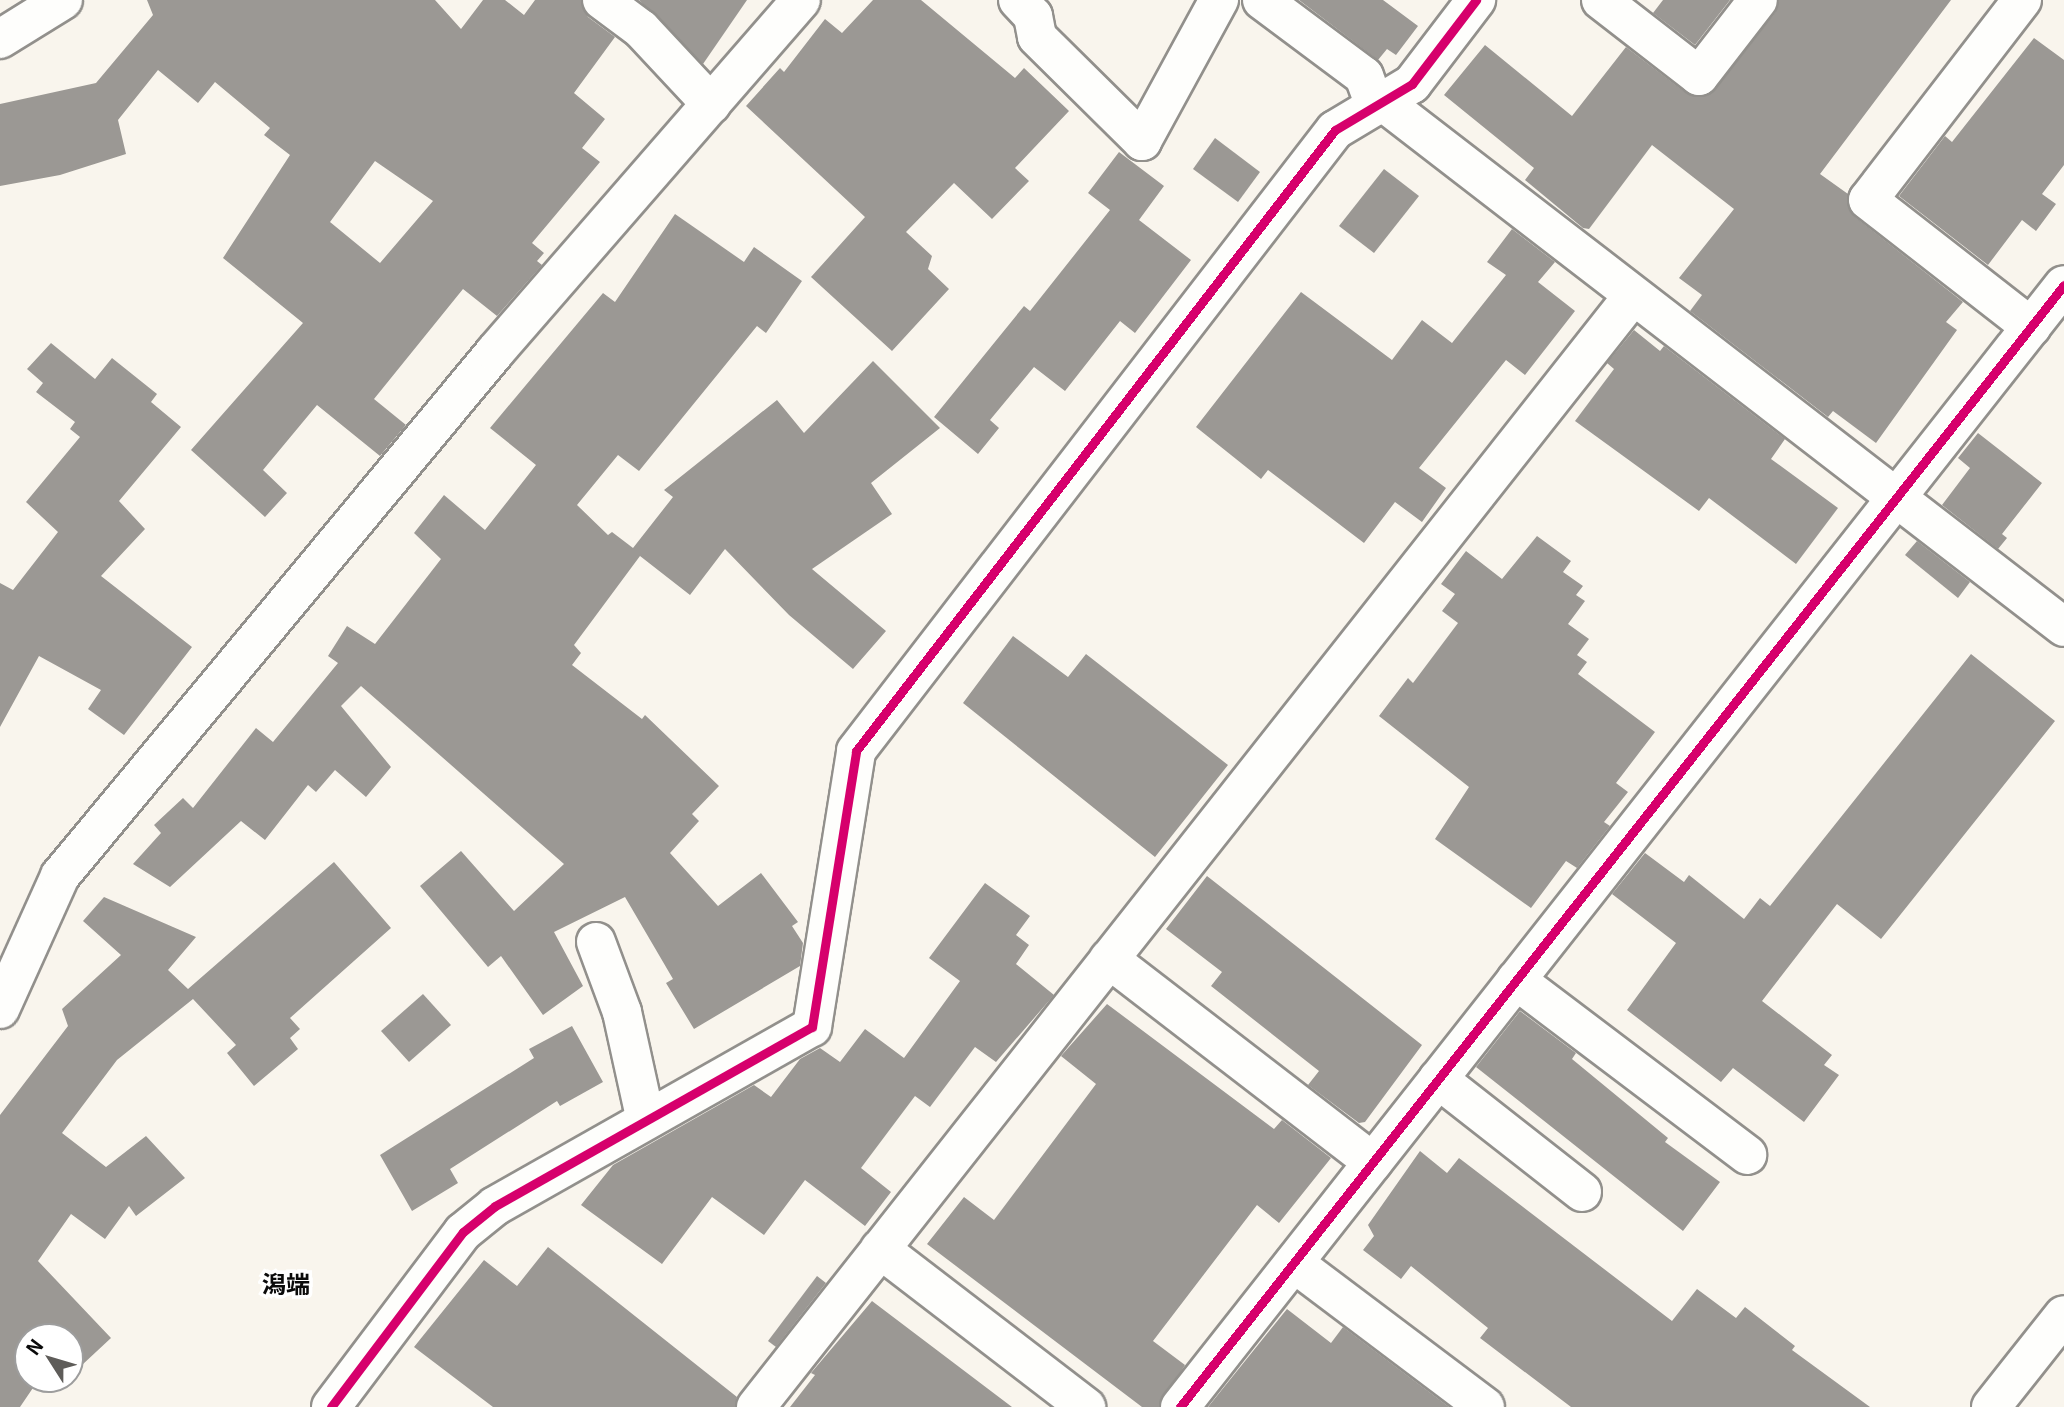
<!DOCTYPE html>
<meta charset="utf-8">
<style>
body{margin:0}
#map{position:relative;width:2064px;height:1407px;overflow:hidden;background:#f9f5ed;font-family:Georgia,"Noto Sans JP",serif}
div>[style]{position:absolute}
.building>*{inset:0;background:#9b9894}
.roads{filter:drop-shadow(2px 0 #92908c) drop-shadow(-2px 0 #92908c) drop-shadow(0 2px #92908c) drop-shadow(0 -2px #92908c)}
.minor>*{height:38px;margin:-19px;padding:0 19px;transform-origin:19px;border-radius:19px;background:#fefefc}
.cycleway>*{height:9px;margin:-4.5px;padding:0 4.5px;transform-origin:4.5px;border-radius:4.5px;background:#d6006c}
span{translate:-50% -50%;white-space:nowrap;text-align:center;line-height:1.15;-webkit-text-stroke:7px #fff;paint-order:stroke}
.quarter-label{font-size:24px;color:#0a0a0a;font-weight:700}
.north{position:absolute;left:14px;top:1323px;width:70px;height:70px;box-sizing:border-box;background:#fff;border:2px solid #9d9d9d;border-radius:50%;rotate:307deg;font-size:19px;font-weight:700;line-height:28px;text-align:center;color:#0a0a0a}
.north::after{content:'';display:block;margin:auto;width:24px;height:32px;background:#5e5c59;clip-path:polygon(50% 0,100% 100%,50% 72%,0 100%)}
</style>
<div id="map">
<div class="building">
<i style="clip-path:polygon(evenodd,147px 0,435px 0,461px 29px,483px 0,505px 0,524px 15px,535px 0,581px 0,588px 17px,615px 37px,574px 93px,605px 119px,582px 148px,600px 162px,532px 243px,544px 253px,537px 261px,542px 265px,497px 316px,463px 289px,374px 399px,406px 425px,380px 456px,317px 405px,263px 470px,287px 493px,265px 517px,191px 450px,303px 323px,223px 258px,290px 155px,264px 135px,270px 128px,215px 82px,198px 103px,158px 70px,118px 120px,126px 154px,60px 175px,0 186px,0 104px,96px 83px,153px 15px,147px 0,375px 161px,433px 201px,380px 263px,330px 222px,375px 161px)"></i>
<i style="clip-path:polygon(639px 0,747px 0,703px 64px)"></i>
<i style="clip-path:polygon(873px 0,921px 0,1015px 78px,1024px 68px,1069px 111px,1015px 168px,1029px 181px,992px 219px,954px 183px,906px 232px,932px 256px,928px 269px,949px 289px,892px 351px,811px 277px,865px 217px,746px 106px,780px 68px,784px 72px,825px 19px,842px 33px)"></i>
<i style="clip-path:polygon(1299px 0,1383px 0,1418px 26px,1396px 55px,1387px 49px,1378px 60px)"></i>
<i style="clip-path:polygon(1663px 0,1730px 0,1695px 45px,1653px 13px)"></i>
<i style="clip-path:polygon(1779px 0,1951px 0,1820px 174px,1848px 194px,1855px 217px,1963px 302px,1946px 322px,1957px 330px,1876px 443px,1833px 411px,1828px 417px,1690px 311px,1702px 295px,1679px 278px,1734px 209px,1652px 145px,1589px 229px,1583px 228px,1525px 180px,1534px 168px,1444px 95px,1485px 45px,1572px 116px,1626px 47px,1686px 93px,1707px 96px,1775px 13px)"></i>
<i style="clip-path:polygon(2034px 38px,2064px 60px,2064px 165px,2042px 194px,2056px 204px,2036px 231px,2022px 220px,1988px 265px,1899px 196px,1945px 136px,1952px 142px)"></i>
<i style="clip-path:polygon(1215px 138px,1260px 172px,1238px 202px,1193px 169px)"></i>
<i style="clip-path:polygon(1119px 152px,1164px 186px,1139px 220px,1191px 260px,1135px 333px,1120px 321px,1065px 391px,1034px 367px,990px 420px,999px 428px,978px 454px,934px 417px,1024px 306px,1030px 311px,1110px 210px,1088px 193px)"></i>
<i style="clip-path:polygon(1384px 169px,1419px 196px,1374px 253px,1339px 226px)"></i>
<i style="clip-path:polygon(675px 214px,744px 262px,754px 247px,802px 281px,766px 333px,757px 326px,639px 471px,618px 455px,577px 505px,608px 535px,612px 532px,633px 548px,673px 497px,664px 490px,777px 400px,804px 433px,873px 361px,940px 428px,871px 483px,892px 514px,812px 569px,886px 631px,853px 669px,789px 615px,725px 549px,690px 595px,640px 556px,574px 645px,581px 653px,572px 665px,642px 719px,645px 715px,719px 786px,692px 814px,699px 821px,670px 853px,718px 906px,761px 873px,798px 922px,792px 926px,803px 943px,800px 966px,694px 1029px,666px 983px,673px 979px,625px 897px,554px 932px,583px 986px,543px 1015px,501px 956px,488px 967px,420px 886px,461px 851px,514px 911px,564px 864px,361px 686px,341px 706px,391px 767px,366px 797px,335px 770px,316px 792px,308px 785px,265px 840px,241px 821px,170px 887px,133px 864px,161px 833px,154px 825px,183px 798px,193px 808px,256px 728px,273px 742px,338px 663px,328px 656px,347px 626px,375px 644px,441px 559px,414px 533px,444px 495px,485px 530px,536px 465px,490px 428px,603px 293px,615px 302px)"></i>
<i style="clip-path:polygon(1512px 229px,1555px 262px,1538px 282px,1575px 311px,1525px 375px,1506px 360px,1419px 468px,1446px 488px,1422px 522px,1395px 502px,1364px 543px,1268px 470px,1261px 479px,1196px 427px,1301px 292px,1392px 360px,1422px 320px,1452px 343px,1506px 275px,1487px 262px)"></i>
<i style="clip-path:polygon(1634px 330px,1660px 351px,1664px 346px,1785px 439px,1771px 459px,1838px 508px,1796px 564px,1709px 498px,1699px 511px,1575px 421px,1614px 369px,1607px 363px)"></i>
<i style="clip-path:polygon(51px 343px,95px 379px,112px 358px,157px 394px,151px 402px,181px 427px,119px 501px,145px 529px,101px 576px,192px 647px,124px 735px,88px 709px,101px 690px,39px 656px,0 727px,0 583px,13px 590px,58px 532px,26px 502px,80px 437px,70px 429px,75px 422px,36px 392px,43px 383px,27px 369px)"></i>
<i style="clip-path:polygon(1978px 433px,2042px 483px,2002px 534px,2007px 538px,1998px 549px,1942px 505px,1970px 468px,1958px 458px)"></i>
<i style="clip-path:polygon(1537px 536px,1571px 561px,1563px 572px,1583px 586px,1576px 595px,1585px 601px,1568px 624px,1589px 639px,1577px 655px,1587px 662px,1578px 674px,1655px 732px,1616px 783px,1628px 792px,1604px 822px,1610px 826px,1577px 868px,1566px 861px,1531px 908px,1435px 839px,1469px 787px,1379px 716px,1408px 678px,1413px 683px,1458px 623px,1442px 611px,1455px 594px,1441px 584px,1466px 551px,1502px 579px)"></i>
<i style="clip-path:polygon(1917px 541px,1970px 582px,1958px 598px,1905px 555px)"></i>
<i style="clip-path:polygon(1013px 636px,1068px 677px,1086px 654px,1228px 765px,1155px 857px,963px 703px)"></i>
<i style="clip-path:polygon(1971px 654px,2055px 721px,1881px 939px,1837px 904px,1762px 1001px,1832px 1055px,1824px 1065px,1839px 1075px,1804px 1122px,1733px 1068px,1721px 1082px,1627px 1010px,1676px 943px,1612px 894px,1645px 853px,1684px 882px,1689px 875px,1744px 919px,1760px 898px,1770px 906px)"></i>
<i style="clip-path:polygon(334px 862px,391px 928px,290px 1018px,300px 1029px,290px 1038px,298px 1049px,254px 1086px,227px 1053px,236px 1045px,193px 999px,117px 1060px,62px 1133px,106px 1167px,146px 1136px,185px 1178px,136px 1216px,129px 1206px,105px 1239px,71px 1214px,38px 1261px,111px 1338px,82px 1365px,70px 1353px,70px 1337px,28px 1337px,28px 1379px,39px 1379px,20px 1407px,0 1407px,0 1115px,68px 1026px,62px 1009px,121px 955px,83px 921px,104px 897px,196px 937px,168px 970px,188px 989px)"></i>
<i style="clip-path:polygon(1207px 876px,1422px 1045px,1365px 1122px,1359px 1123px,1308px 1085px,1319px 1071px,1211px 986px,1222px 972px,1166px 929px)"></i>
<i style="clip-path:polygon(985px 883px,1030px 916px,1016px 935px,1029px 945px,1016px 964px,1054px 995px,996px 1062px,975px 1047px,930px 1107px,915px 1096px,861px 1168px,891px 1192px,865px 1226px,805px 1180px,764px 1235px,712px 1197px,662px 1264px,581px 1205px,613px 1165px,754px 1085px,771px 1097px,800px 1059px,820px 1048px,840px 1062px,865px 1029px,904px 1058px,960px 981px,929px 958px)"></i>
<i style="clip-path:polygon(423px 994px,451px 1025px,409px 1062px,381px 1031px)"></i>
<i style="clip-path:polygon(1107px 1004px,1274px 1129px,1282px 1120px,1331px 1158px,1279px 1223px,1257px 1205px,1153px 1341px,1185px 1365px,1159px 1407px,1142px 1407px,927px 1244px,964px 1197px,994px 1220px,1096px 1084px,1061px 1056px)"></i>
<i style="clip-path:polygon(1520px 1011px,1576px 1053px,1572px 1059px,1668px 1138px,1665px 1142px,1720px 1182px,1683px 1231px,1476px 1067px)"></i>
<i style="clip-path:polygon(572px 1026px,603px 1082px,560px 1106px,557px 1101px,450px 1169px,458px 1183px,412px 1211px,380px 1155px,534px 1058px,529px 1049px)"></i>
<i style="clip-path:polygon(1420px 1151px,1447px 1173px,1459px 1158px,1672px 1321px,1697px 1289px,1736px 1318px,1745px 1307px,1795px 1346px,1792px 1350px,1870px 1407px,1571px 1407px,1480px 1338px,1488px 1328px,1411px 1266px,1401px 1279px,1363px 1250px,1374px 1236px,1368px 1225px)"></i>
<i style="clip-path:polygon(548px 1247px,737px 1397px,735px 1407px,493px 1407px,414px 1347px,484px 1260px,517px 1286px)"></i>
<i style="clip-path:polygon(817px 1276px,826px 1283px,776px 1347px,768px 1341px)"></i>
<i style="clip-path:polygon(872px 1301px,1012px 1407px,790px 1407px,815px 1375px,811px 1373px)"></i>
<i style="clip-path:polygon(1287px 1309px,1331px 1343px,1343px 1327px,1449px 1407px,1208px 1407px)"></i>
</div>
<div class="roads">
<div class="minor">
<i style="left:602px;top:0;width:49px;rotate:36.6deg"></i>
<i style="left:641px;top:29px;width:103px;rotate:47deg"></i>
<i style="left:1018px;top:0;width:22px;rotate:47deg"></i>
<i style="left:1033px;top:16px;width:21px;rotate:79deg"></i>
<i style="left:1037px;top:37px;width:148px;rotate:44.7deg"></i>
<i style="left:1142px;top:141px;width:161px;rotate:-61.4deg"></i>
<i style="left:1262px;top:0;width:127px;rotate:36.7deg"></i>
<i style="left:1364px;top:76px;width:32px;rotate:70deg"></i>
<i style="left:1601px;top:0;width:124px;rotate:37.8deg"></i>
<i style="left:1699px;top:76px;width:96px;rotate:-52.2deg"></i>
<i style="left:2022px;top:0;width:252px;rotate:127.6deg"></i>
<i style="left:1868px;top:200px;width:207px;rotate:37.9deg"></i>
<i style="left:0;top:39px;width:74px;rotate:-31.8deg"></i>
<i style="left:1382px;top:101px;width:861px;rotate:37.64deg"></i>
<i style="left:596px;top:942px;width:75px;rotate:69.6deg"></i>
<i style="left:622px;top:1012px;width:107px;rotate:77.6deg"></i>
<i style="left:1109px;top:959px;width:333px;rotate:37.6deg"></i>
<i style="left:1516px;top:980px;width:290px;rotate:37.1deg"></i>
<i style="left:0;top:1009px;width:146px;rotate:-65.7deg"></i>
<i style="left:60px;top:876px;width:681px;rotate:-50.3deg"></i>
<i style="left:495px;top:352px;width:466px;rotate:-49deg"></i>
<i style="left:1438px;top:1079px;width:183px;rotate:38.1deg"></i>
<i style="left:880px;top:1249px;width:260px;rotate:37.5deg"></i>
<i style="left:1294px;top:1263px;width:239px;rotate:37deg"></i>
<i style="left:331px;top:1407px;width:219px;rotate:-53deg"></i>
<i style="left:463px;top:1232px;width:41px;rotate:-39.1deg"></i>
<i style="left:495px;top:1206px;width:364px;rotate:-29.5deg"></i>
<i style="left:812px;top:1027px;width:279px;rotate:-80.9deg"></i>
<i style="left:856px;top:751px;width:784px;rotate:-52.36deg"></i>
<i style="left:1335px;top:130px;width:90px;rotate:-30.9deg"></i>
<i style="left:1412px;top:84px;width:106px;rotate:-52.7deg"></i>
<i style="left:756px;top:1407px;width:1414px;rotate:-51.72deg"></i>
<i style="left:1180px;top:1407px;width:1428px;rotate:-51.77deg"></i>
<i style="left:1991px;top:1407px;width:117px;rotate:-51.6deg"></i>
</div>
</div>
<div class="cycleway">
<i style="left:331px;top:1407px;width:219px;rotate:-53deg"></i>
<i style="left:463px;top:1232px;width:41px;rotate:-39.1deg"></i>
<i style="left:495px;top:1206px;width:364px;rotate:-29.5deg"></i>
<i style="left:812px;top:1027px;width:279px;rotate:-80.9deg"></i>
<i style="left:856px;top:751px;width:784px;rotate:-52.36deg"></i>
<i style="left:1335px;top:130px;width:90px;rotate:-30.9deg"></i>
<i style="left:1412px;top:84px;width:106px;rotate:-52.7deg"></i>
<i style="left:1180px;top:1407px;width:1428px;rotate:-51.77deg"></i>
</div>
<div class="quarter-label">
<span style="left:286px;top:1283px">潟端</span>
</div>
<div class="north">N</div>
</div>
